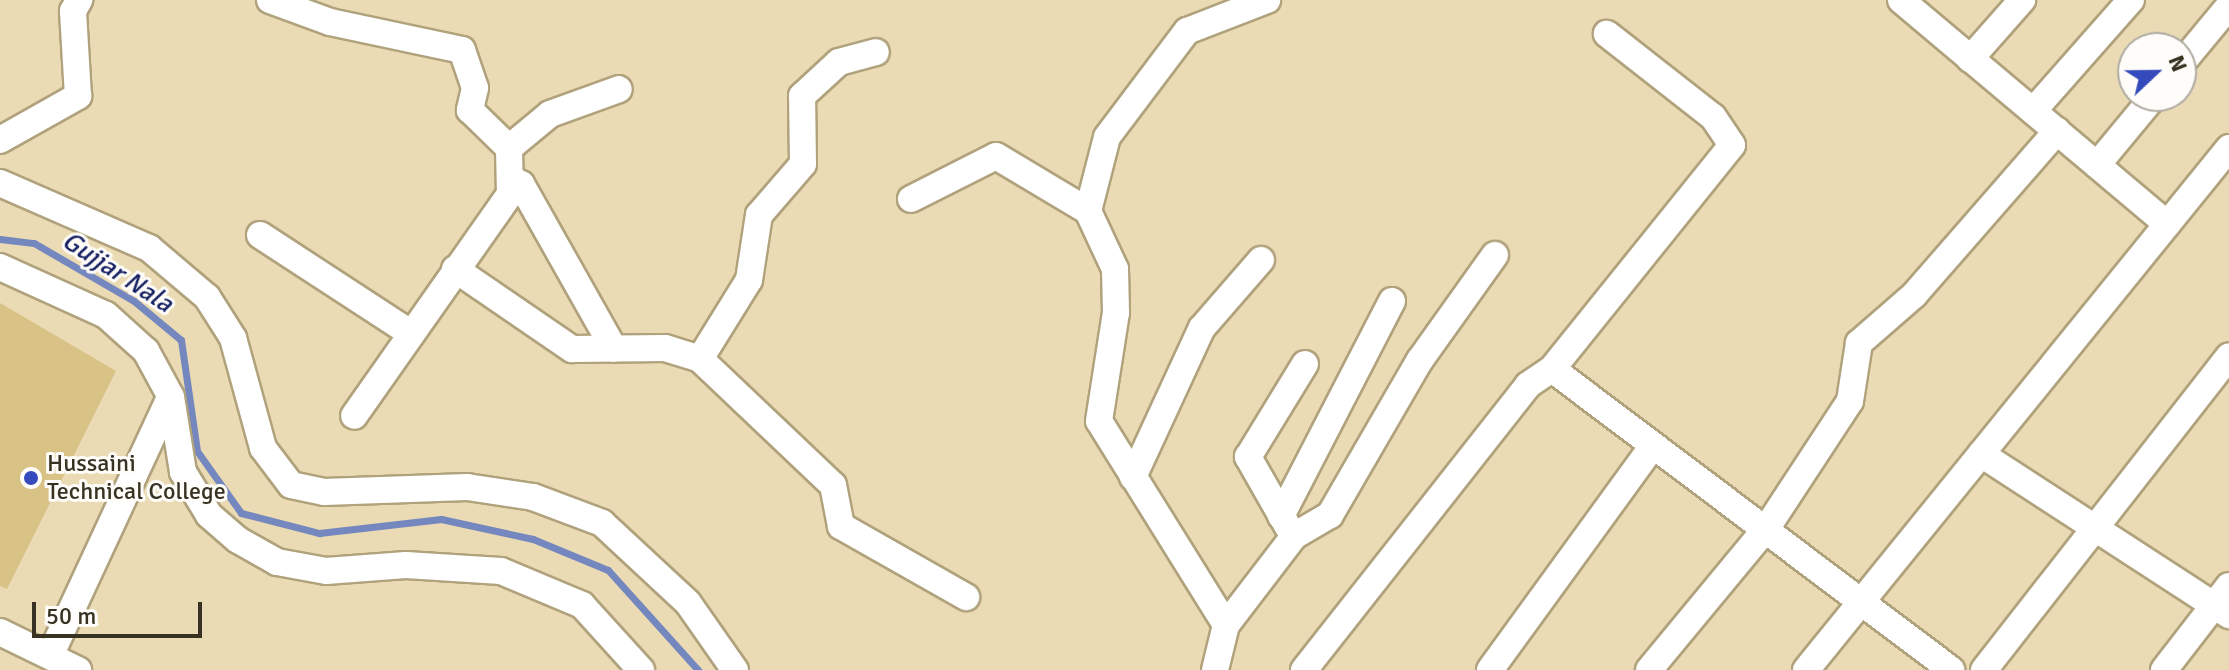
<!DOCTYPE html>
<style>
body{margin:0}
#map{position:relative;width:2229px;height:670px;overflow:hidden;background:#eadbb4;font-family:Signika,sans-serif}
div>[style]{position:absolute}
.green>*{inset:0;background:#d9c286}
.stream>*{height:7px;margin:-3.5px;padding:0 3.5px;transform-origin:3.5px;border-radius:3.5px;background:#7487be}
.roads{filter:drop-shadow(2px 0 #b0a27c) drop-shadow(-2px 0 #b0a27c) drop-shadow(0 2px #b0a27c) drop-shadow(0 -2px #b0a27c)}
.minor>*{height:26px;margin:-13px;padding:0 13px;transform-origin:13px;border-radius:13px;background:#fff}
.dots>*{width:22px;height:22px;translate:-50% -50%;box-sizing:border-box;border:4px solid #fffdf9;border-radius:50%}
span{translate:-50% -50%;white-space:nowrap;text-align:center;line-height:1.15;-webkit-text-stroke:6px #fffdf9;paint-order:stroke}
.poi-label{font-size:24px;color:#373222}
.left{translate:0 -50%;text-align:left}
.water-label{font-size:26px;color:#162163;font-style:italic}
.north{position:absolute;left:2117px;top:32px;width:80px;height:80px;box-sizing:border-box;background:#fffdf9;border:2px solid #afaca3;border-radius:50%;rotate:68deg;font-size:22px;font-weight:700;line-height:32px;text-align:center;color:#373222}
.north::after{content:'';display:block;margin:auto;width:28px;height:36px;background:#354bbd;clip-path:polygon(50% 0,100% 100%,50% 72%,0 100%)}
.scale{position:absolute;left:32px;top:602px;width:170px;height:36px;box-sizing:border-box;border:4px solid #373222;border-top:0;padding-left:10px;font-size:24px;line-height:28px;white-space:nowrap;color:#373222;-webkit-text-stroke:6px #fffdf9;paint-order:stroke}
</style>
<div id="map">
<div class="green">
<i style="clip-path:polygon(0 303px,116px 371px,7px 589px,0 586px)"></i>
</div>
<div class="stream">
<i style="left:0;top:239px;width:34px;rotate:7deg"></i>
<i style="left:34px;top:243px;width:116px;rotate:30.1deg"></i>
<i style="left:134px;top:301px;width:61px;rotate:39.7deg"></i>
<i style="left:181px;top:340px;width:112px;rotate:81.8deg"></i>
<i style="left:197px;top:451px;width:76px;rotate:54.6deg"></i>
<i style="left:241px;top:513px;width:81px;rotate:14.4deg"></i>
<i style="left:319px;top:533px;width:123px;rotate:-6.5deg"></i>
<i style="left:441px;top:519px;width:94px;rotate:12.3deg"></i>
<i style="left:533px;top:539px;width:81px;rotate:22.5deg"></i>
<i style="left:608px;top:570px;width:135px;rotate:48deg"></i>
</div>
<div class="roads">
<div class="minor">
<i style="left:270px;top:0;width:64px;rotate:20.1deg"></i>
<i style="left:330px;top:22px;width:135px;rotate:12deg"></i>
<i style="left:462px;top:50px;width:40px;rotate:71.1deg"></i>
<i style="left:475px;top:88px;width:23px;rotate:103deg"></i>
<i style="left:470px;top:110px;width:54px;rotate:44.3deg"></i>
<i style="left:509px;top:148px;width:46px;rotate:88.8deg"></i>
<i style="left:510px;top:194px;width:271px;rotate:125.1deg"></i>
<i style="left:1901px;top:0;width:348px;rotate:40.1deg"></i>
<i style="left:1970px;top:59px;width:79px;rotate:-48.6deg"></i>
<i style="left:2181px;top:64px;width:75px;rotate:-50.4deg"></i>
<i style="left:2033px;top:111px;width:148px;rotate:-48.6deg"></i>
<i style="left:0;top:140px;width:90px;rotate:-29.4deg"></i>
<i style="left:78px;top:96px;width:85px;rotate:-93.4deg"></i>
<i style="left:73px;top:11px;width:13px;rotate:-61deg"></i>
<i style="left:509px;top:148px;width:53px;rotate:-39.7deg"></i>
<i style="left:550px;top:114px;width:73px;rotate:-19.9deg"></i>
<i style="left:2097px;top:165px;width:89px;rotate:-50.4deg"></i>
<i style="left:510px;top:178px;width:13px;rotate:29deg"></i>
<i style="left:521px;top:184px;width:189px;rotate:60.6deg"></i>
<i style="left:0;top:183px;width:163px;rotate:23.6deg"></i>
<i style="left:149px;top:248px;width:76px;rotate:40.2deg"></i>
<i style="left:207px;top:297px;width:49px;rotate:57.6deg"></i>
<i style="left:233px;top:338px;width:114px;rotate:74.7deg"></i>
<i style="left:263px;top:448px;width:46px;rotate:52.9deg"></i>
<i style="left:291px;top:485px;width:34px;rotate:12deg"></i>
<i style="left:324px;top:492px;width:143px;rotate:-2deg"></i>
<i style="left:467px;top:487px;width:67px;rotate:8.6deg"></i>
<i style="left:533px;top:497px;width:74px;rotate:20.6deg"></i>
<i style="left:602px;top:523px;width:117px;rotate:42.9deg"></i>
<i style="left:688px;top:603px;width:82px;rotate:55deg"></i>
<i style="left:911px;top:199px;width:95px;rotate:-26.8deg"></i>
<i style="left:996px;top:156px;width:107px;rotate:30.9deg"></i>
<i style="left:260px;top:235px;width:181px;rotate:33.1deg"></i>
<i style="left:0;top:267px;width:116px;rotate:24.4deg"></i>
<i style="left:106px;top:315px;width:54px;rotate:42deg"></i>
<i style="left:146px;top:351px;width:52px;rotate:61.5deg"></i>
<i style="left:171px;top:397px;width:76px;rotate:80.9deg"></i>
<i style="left:183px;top:472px;width:50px;rotate:58.8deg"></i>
<i style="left:209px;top:515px;width:38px;rotate:41deg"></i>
<i style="left:238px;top:540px;width:45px;rotate:29.4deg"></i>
<i style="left:277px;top:562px;width:50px;rotate:10.4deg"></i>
<i style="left:326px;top:571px;width:80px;rotate:-4.3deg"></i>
<i style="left:406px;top:565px;width:95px;rotate:3.6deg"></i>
<i style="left:501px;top:571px;width:88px;rotate:22.8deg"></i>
<i style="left:582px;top:605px;width:88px;rotate:47.8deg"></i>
<i style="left:455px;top:269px;width:142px;rotate:34.4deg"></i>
<i style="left:572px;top:349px;width:93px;rotate:-0.6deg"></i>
<i style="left:665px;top:348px;width:37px;rotate:17deg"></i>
<i style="left:700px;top:359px;width:183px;rotate:43.5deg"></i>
<i style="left:833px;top:485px;width:42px;rotate:79deg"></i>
<i style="left:841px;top:526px;width:144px;rotate:29.6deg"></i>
<i style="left:700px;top:359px;width:93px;rotate:-58.2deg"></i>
<i style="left:749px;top:280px;width:66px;rotate:-81.3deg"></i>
<i style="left:759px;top:215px;width:67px;rotate:-49.2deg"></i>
<i style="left:803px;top:164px;width:68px;rotate:-90.8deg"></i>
<i style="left:802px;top:96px;width:50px;rotate:-42.6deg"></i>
<i style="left:839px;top:62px;width:38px;rotate:-15deg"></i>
<i style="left:1552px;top:369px;width:500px;rotate:37deg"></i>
<i style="left:1981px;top:454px;width:296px;rotate:33deg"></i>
<i style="left:1133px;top:477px;width:164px;rotate:-65.2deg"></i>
<i style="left:1202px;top:328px;width:90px;rotate:-49.1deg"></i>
<i style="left:1281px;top:516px;width:242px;rotate:-62.7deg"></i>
<i style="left:1288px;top:527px;width:81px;rotate:-119.7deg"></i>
<i style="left:1248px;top:457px;width:109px;rotate:-58.5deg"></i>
<i style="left:1226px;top:625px;width:112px;rotate:-52.6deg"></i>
<i style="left:1294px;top:536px;width:42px;rotate:-30.3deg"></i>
<i style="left:1330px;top:515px;width:179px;rotate:-59.9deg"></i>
<i style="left:1420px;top:360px;width:129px;rotate:-54.5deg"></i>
<i style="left:0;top:632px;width:87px;rotate:26deg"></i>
<i style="left:50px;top:656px;width:285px;rotate:-65.1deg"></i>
<i style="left:1215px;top:670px;width:46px;rotate:-76.3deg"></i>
<i style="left:1226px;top:625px;width:240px;rotate:-121.9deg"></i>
<i style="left:1099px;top:421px;width:109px;rotate:-81.1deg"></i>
<i style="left:1116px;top:313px;width:44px;rotate:-91.3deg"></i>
<i style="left:1115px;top:269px;width:64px;rotate:-115deg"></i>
<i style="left:1088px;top:211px;width:76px;rotate:-75.6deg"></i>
<i style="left:1107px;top:137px;width:133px;rotate:-53deg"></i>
<i style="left:1187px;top:31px;width:86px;rotate:-21.2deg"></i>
<i style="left:1304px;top:670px;width:362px;rotate:-51.8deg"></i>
<i style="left:1528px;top:385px;width:29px;rotate:-34deg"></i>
<i style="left:1552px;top:369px;width:287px;rotate:-51.2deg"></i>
<i style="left:1732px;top:145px;width:34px;rotate:-124deg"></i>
<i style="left:1713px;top:117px;width:135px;rotate:-141.9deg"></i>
<i style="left:1490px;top:670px;width:277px;rotate:-54deg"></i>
<i style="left:1649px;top:670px;width:187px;rotate:-50.4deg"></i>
<i style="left:1768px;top:526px;width:149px;rotate:-56.7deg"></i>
<i style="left:1850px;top:401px;width:59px;rotate:-81.2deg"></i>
<i style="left:1859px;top:343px;width:73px;rotate:-41.1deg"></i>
<i style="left:1914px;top:295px;width:218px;rotate:-48.9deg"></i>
<i style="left:1806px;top:670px;width:672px;rotate:-50.98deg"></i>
<i style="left:1984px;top:670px;width:398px;rotate:-52deg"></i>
<i style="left:2164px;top:670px;width:106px;rotate:-52.3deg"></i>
</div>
</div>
<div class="dots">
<i style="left:31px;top:478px;background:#354bbd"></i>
</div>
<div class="poi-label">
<span class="left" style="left:47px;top:478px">Hussaini<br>Technical College</span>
</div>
<div class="water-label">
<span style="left:117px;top:273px;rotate:33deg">Gujjar Nala</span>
</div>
<div class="north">N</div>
<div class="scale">50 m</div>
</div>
